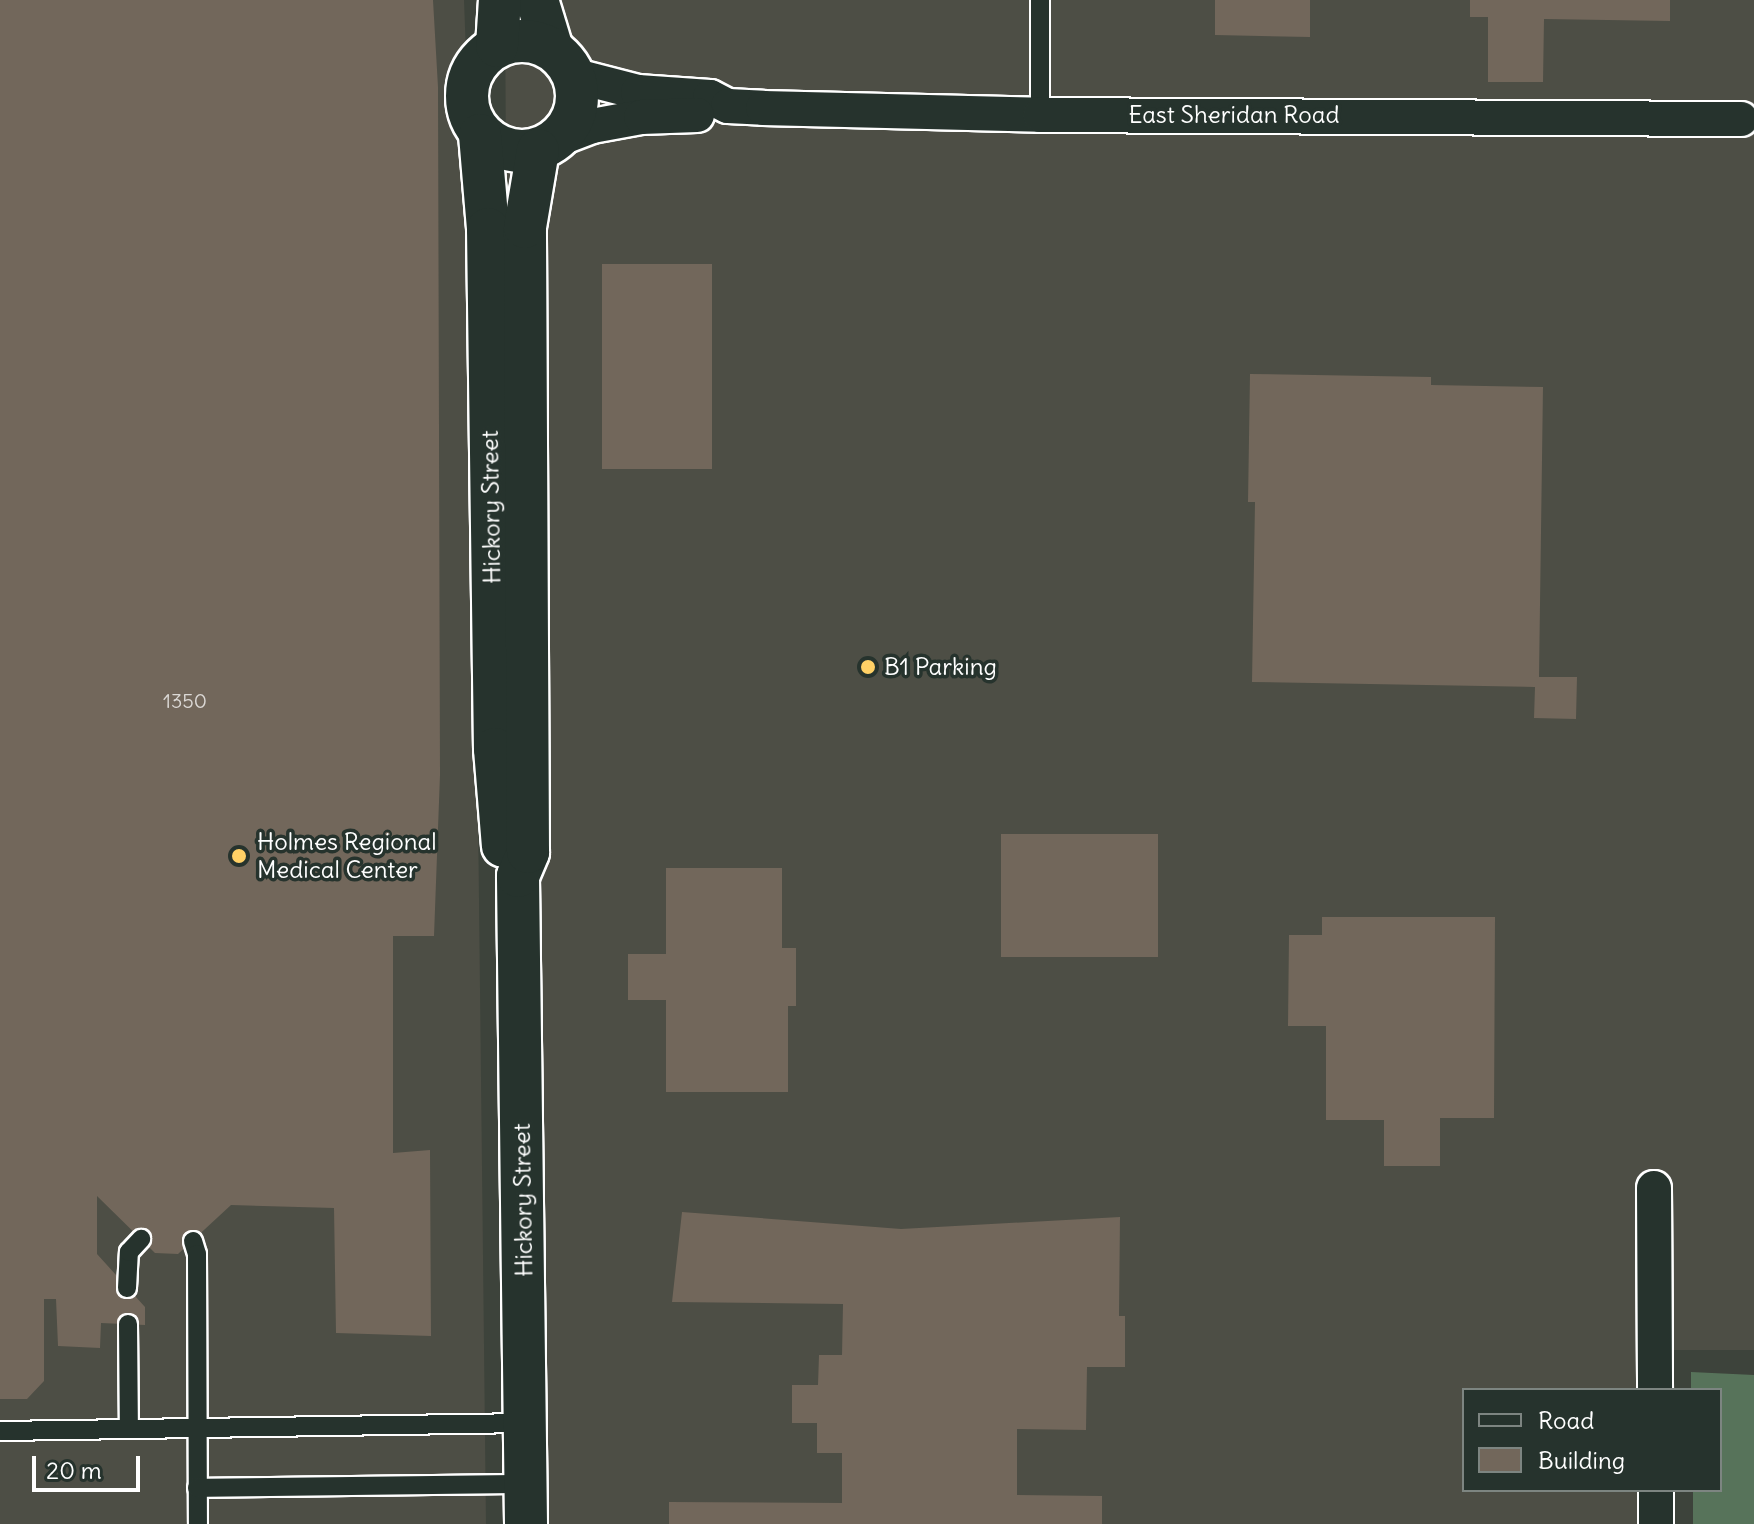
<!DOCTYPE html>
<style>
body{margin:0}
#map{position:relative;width:1754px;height:1524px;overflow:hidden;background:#3d433b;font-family:Delius,sans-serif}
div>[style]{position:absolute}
.built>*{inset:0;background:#4d4e45}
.green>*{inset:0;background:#57735a}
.building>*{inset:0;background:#72675b}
.roads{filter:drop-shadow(2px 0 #fff) drop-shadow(-2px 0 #fff) drop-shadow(0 2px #fff) drop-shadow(0 -2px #fff)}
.service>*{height:18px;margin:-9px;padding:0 9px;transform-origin:9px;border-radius:9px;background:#26332d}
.minor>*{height:34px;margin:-17px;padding:0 17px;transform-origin:17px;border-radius:17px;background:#26332d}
.tertiary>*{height:42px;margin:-21px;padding:0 21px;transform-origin:21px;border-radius:21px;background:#26332d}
.tertiary>.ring{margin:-21px;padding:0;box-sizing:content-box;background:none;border:42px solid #26332d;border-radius:50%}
.dots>*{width:22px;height:22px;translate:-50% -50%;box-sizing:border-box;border:4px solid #26332d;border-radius:50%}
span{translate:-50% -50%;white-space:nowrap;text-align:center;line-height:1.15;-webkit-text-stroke:7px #26332d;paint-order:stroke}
.number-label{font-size:20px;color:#dcd9d6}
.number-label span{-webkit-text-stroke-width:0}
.street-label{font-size:24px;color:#fff}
.poi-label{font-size:24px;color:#fff}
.left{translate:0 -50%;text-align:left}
.legend{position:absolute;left:1462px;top:1388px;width:260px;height:104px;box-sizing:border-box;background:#26332d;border:2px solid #7d8581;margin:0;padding:10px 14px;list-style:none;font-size:24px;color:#fff}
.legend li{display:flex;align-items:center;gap:16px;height:40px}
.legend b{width:40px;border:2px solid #7d8581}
.scale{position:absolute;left:32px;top:1456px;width:108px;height:36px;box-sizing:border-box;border:4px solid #fff;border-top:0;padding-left:10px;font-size:24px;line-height:28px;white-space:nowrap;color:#fff;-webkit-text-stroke:6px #26332d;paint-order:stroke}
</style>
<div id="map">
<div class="built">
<i style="clip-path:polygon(0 0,464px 0,471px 188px,486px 1524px,0 1524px)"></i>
<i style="clip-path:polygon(505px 0,1754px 0,1754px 1350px,1656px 1350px,1653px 1390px,1464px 1390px,1464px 1490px,1647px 1490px,1645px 1524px,514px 1524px)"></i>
</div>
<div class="green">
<i style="clip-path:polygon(1691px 1372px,1754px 1375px,1754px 1524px,1693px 1524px,1693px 1490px,1720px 1490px,1720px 1390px,1691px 1390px)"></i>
</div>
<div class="building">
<i style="clip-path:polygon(0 0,433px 0,438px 87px,440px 775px,434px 936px,393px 936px,393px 1153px,430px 1150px,431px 1336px,336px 1333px,334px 1208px,231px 1205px,178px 1254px,155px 1253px,97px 1196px,97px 1254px,145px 1307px,145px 1325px,101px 1323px,100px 1348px,58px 1346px,56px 1299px,44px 1299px,44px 1381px,27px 1399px,0 1399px)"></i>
<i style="clip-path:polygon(1215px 0,1310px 0,1310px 37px,1215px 35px)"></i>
<i style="clip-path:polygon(1470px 0,1670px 0,1670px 21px,1544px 19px,1543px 82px,1488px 82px,1488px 17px,1470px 17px)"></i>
<i style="clip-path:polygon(602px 264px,712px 264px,712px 469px,602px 469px)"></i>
<i style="clip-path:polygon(1250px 374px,1431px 377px,1431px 385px,1543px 387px,1539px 677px,1577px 677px,1576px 719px,1534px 718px,1535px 687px,1252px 682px,1255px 502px,1248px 502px)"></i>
<i style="clip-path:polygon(1001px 834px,1158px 834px,1158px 957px,1001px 957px)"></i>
<i style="clip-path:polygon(666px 868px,782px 868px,782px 948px,796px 948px,796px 1006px,788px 1006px,788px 1092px,666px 1092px,666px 1000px,628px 1000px,628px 954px,666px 954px)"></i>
<i style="clip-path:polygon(1322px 917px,1495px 917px,1494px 1118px,1440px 1118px,1440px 1166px,1384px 1166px,1384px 1120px,1326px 1120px,1326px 1026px,1288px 1026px,1289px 935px,1322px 935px)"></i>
<i style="clip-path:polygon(682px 1212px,901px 1229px,1120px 1217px,1119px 1316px,1125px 1316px,1125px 1367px,1087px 1367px,1086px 1430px,1017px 1429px,1017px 1495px,1102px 1496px,1102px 1524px,669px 1524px,669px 1502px,842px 1503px,842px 1453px,817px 1453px,817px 1423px,792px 1423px,792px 1385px,818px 1385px,819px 1355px,842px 1355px,843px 1304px,672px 1302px)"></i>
</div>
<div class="roads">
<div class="service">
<i style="left:1040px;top:115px;width:115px;rotate:-90deg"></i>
<i style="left:193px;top:1241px;width:14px;rotate:73deg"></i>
<i style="left:197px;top:1254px;width:270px;rotate:89.8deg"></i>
<i style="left:127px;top:1288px;width:36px;rotate:-87deg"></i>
<i style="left:129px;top:1252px;width:18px;rotate:-47deg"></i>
<i style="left:128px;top:1324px;width:105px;rotate:89.5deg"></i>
<i style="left:0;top:1431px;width:526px;rotate:-0.87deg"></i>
<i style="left:197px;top:1488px;width:329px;rotate:-0.7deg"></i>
</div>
<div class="minor">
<i style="left:572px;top:75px;width:68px;rotate:14.4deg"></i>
<i style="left:638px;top:92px;width:72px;rotate:4deg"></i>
<i style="left:710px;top:97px;width:20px;rotate:27deg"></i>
<i style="left:728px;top:106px;width:35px;rotate:3deg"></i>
<i style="left:763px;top:108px;width:277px;rotate:1.4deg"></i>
<i style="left:1040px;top:115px;width:701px;rotate:0.33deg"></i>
<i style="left:561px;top:138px;width:33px;rotate:-21deg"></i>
<i style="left:592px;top:126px;width:50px;rotate:-10.4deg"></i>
<i style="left:641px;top:117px;width:56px;rotate:-2deg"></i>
<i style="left:1654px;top:1188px;width:202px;rotate:89.7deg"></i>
<i style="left:1656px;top:1490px;width:34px;rotate:90deg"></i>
</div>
<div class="tertiary">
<i style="left:537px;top:0;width:51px;rotate:73deg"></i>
<i class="ring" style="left:467px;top:41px;width:68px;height:68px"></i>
<i style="left:497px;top:46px;width:46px;rotate:-86.3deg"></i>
<i style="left:480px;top:135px;width:94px;rotate:85.1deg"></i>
<i style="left:488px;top:229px;width:520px;rotate:89.23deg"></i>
<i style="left:495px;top:749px;width:97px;rotate:85.3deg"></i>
<i style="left:526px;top:1524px;width:648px;rotate:-90.71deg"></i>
<i style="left:518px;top:876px;width:26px;rotate:-67deg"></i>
<i style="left:528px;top:852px;width:625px;rotate:-90.28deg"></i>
<i style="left:525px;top:227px;width:78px;rotate:-80.4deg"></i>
</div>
</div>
<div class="dots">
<i style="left:868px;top:667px;background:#ffd166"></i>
<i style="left:239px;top:856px;background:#ffd166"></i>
</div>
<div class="number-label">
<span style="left:185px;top:700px">1350</span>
</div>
<div class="street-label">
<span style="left:1234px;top:115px">East Sheridan Road</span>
<span style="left:491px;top:507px;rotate:-91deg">Hickory Street</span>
<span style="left:523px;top:1200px;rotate:-91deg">Hickory Street</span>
</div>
<div class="poi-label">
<span class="left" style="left:884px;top:667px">B1 Parking</span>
<span class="left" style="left:257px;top:856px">Holmes Regional<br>Medical Center</span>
</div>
<ul class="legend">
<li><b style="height:10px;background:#26332d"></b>Road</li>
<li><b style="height:22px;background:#72675b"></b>Building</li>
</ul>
<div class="scale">20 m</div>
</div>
